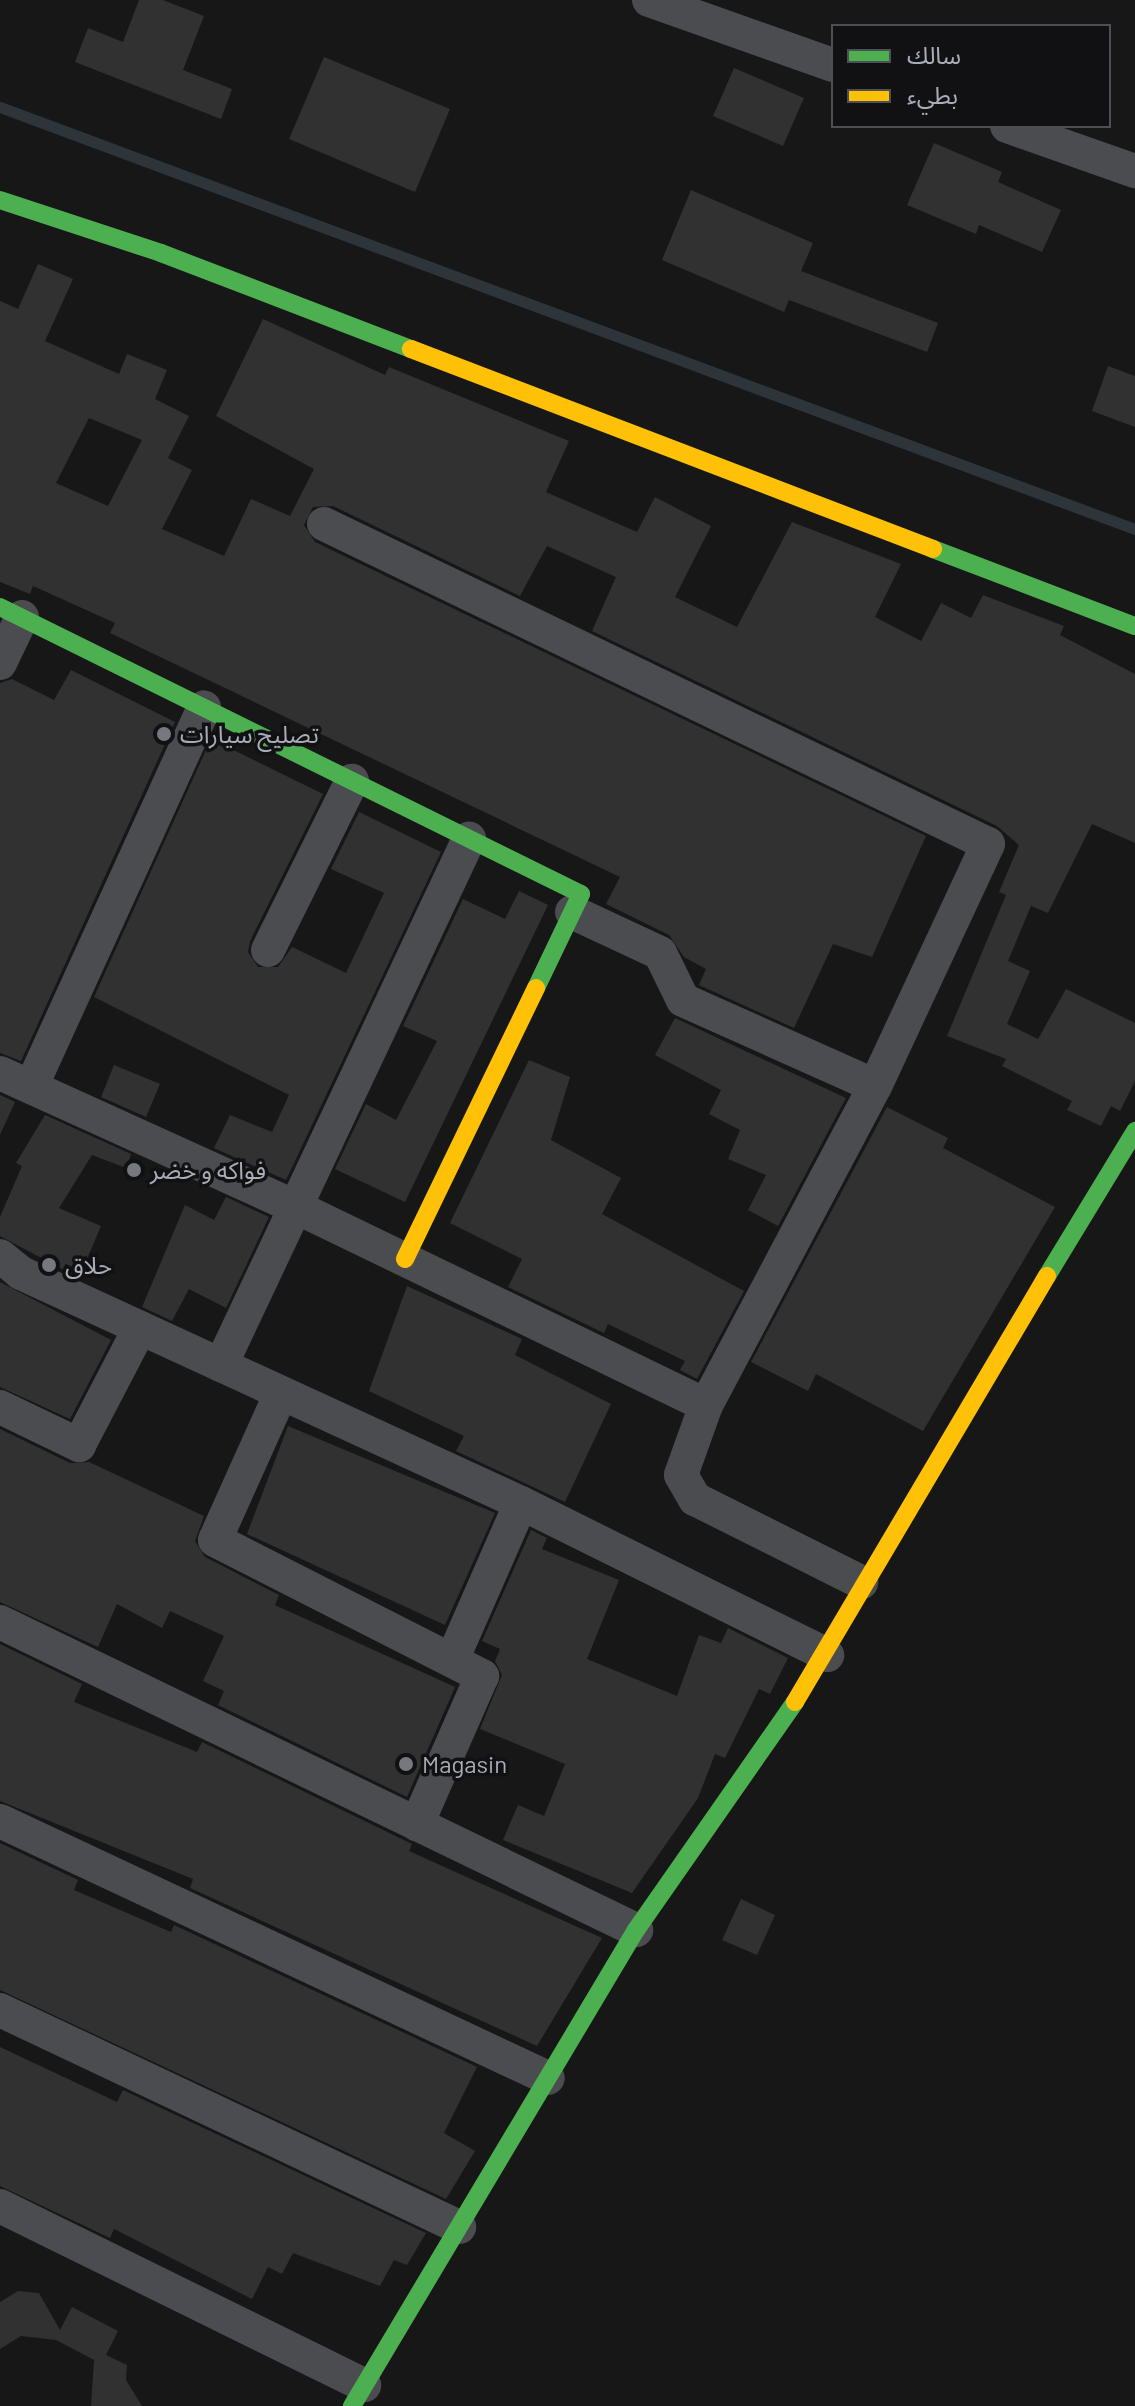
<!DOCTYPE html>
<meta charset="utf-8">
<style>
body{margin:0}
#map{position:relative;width:1135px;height:2406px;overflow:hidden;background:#171717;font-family:Barlow,"Noto Sans Arabic",sans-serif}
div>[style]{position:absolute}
.stream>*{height:11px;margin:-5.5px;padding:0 5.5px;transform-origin:5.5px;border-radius:5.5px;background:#2d343a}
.building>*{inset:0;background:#313132}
.street>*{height:34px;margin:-17px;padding:0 17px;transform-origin:17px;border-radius:17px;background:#4b4c50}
.fast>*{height:18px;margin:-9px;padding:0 9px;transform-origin:9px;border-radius:9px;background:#4caf50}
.slow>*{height:18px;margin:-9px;padding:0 9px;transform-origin:9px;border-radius:9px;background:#ffc107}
.dots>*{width:22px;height:22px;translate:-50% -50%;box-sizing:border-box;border:4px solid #111113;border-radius:50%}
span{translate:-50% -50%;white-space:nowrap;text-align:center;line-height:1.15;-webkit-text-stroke:7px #111113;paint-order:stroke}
.poi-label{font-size:24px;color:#a9adb7}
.left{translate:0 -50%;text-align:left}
.legend{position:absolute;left:831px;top:24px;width:280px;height:104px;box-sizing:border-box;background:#111113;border:2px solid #4e4f55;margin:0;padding:10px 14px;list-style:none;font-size:24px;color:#a9adb7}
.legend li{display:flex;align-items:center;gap:16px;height:40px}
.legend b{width:40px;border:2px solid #4e4f55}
</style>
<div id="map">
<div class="stream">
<i style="left:0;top:107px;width:1211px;rotate:20.4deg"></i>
</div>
<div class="building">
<i style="clip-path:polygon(139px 0,163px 0,204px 16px,183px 70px,232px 89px,221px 119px,75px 62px,88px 28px,123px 42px)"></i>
<i style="clip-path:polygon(324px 57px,450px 109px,415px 192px,289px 139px)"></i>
<i style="clip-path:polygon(734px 68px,804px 98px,783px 146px,713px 116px)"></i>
<i style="clip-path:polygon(934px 143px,1002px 172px,998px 182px,1061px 210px,1042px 252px,979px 225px,976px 234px,907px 205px)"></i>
<i style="clip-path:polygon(691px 190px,813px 243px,801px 271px,938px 323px,927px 352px,789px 300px,784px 312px,662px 260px)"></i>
<i style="clip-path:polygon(evenodd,38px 264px,73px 279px,45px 341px,119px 374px,127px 354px,167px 370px,155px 399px,189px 416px,168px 458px,192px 470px,162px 529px,224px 556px,251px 499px,290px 516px,314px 469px,216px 416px,263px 319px,385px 375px,389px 367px,569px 441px,546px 492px,637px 532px,655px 497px,711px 526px,675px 597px,737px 627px,792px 522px,901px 564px,875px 617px,921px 641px,941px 603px,971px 618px,983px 595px,1064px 626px,1060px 635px,1135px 674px,1135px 843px,1092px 824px,1048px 913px,1031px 906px,1008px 961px,1030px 971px,1007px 1024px,1038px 1039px,1066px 989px,1135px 1023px,1135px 1081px,1120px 1111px,1111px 1106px,1101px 1126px,1067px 1110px,1072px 1101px,1002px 1066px,1006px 1059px,947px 1036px,1006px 895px,999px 892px,1019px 845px,997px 826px,592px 631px,616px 577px,547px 546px,520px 596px,333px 506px,313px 507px,304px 525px,315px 542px,926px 836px,872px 957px,833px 944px,794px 1028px,699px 985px,706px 969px,684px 957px,669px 935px,606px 904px,620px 877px,110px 633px,115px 623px,33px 586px,30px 594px,0 582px,0 301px,18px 309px,38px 264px,89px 418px,142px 440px,108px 506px,56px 483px,89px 418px)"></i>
<i style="clip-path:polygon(1108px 366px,1135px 376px,1135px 427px,1092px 411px)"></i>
<i style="clip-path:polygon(71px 670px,175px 722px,21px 1061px,0 1053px,0 683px,12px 679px,54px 700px)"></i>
<i style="clip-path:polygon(211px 739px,323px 794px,250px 941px,248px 952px,258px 967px,278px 967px,292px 947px,346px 973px,384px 893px,331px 869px,359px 812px,441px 852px,286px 1180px,214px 1148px,230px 1115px,272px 1132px,289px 1095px,94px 997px)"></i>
<i style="clip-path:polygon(519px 891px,548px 905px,405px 1202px,335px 1169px,366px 1104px,396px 1120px,437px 1041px,403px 1026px,463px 899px,505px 919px)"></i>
<i style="clip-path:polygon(675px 1018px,846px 1098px,778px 1226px,748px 1210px,766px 1175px,728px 1159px,740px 1130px,709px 1114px,721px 1090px,655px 1055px)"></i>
<i style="clip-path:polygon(529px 1060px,570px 1077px,551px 1140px,621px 1178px,602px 1214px,744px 1291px,697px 1379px,680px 1370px,685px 1361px,608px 1324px,604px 1333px,508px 1287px,522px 1259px,450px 1223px)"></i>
<i style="clip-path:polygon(114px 1065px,160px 1084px,146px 1117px,101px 1097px)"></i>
<i style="clip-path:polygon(0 1095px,15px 1102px,0 1135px)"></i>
<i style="clip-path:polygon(887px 1107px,948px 1138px,943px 1148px,1055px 1207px,923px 1431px,816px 1374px,808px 1391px,751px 1362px)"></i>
<i style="clip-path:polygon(45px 1115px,131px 1154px,126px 1168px,92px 1155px,59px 1208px,101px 1226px,79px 1278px,0 1236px,0 1217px,22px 1166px,16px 1163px)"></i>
<i style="clip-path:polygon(226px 1197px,269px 1217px,226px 1308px,189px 1289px,172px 1321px,142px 1307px,185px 1205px,214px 1220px)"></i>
<i style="clip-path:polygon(0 1282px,111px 1340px,70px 1419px,0 1387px)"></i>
<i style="clip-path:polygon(407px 1286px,522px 1339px,515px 1355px,611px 1404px,565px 1502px,456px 1451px,464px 1436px,369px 1391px)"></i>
<i style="clip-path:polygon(288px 1426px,495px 1513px,445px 1625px,247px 1534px)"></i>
<i style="clip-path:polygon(0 1429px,70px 1463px,89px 1462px,204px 1516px,195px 1541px,205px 1557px,279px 1595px,275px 1605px,455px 1687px,407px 1797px,218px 1705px,224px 1691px,203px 1681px,224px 1636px,170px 1611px,162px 1628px,117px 1604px,98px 1647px,0 1602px)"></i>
<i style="clip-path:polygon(531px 1530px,547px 1538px,542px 1549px,619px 1580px,587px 1659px,677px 1696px,699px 1635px,721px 1643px,728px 1628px,788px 1658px,770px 1694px,759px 1689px,725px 1758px,715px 1754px,698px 1798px,632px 1893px,503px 1840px,518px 1805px,544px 1816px,565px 1764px,480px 1729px,502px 1675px,495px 1661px,500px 1649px,482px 1641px)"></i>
<i style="clip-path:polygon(0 1644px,82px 1684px,74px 1702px,197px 1752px,202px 1742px,412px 1844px,409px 1851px,602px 1938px,537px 2046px,190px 1888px,193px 1879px,0 1801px)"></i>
<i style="clip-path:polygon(0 1843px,78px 1880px,74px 1890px,171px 1932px,174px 1925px,477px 2067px,444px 2133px,475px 2151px,446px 2199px,0 1990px)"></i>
<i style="clip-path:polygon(741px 1899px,775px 1915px,757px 1955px,722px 1940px)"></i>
<i style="clip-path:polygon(0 2047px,117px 2102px,123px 2090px,426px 2233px,407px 2265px,394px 2260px,380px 2286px,293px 2253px,282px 2274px,268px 2267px,252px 2299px,114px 2229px,110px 2238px,0 2186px)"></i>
<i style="clip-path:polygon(18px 2291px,39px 2293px,60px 2330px,72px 2307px,118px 2331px,106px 2355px,127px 2365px,126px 2380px,142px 2406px,91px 2406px,94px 2360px,56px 2340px,21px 2336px,0 2349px,0 2302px)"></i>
</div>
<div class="street">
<i style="left:649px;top:0;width:195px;rotate:19.5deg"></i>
<i style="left:1007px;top:126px;width:136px;rotate:19.4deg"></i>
<i style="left:324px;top:524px;width:737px;rotate:25.73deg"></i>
<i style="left:988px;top:844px;width:267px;rotate:115deg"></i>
<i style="left:0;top:663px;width:51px;rotate:-64.4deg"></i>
<i style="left:572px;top:912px;width:97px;rotate:25deg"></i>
<i style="left:660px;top:953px;width:52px;rotate:63.9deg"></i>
<i style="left:683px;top:1000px;width:210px;rotate:24.1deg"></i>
<i style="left:875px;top:1086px;width:361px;rotate:117.9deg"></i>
<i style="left:706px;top:1405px;width:74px;rotate:109.7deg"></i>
<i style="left:681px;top:1475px;width:28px;rotate:60deg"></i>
<i style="left:695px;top:1499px;width:186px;rotate:26.6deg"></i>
<i style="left:268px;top:950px;width:189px;rotate:-63.6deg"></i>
<i style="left:0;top:1073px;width:325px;rotate:24.4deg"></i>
<i style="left:296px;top:1207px;width:455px;rotate:25.8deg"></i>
<i style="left:32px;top:1085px;width:415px;rotate:-65.5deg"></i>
<i style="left:0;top:1256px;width:27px;rotate:39deg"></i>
<i style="left:21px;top:1273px;width:550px;rotate:24.7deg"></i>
<i style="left:521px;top:1503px;width:342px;rotate:26.4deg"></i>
<i style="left:221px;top:1365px;width:582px;rotate:-64.76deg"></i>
<i style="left:281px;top:1393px;width:161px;rotate:114.2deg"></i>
<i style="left:215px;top:1540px;width:300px;rotate:27deg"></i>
<i style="left:482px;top:1676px;width:162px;rotate:113.7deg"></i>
<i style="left:0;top:1407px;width:88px;rotate:25.7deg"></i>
<i style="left:79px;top:1445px;width:132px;rotate:-62.5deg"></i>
<i style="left:0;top:1622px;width:707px;rotate:25.84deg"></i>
<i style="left:452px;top:1660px;width:171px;rotate:-66.3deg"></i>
<i style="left:0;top:1821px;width:605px;rotate:25.13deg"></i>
<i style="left:0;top:2010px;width:508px;rotate:25.3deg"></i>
<i style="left:0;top:2206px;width:406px;rotate:26.2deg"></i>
</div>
<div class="fast">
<i style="left:0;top:200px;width:169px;rotate:18.2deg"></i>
<i style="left:161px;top:253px;width:268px;rotate:21deg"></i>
<i style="left:933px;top:549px;width:216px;rotate:20.9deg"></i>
<i style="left:0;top:607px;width:648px;rotate:26.29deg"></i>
<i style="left:581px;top:894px;width:104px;rotate:115.6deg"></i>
<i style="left:1047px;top:1276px;width:170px;rotate:-58.7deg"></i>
<i style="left:352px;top:2406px;width:554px;rotate:-59.18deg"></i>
<i style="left:636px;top:1930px;width:278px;rotate:-55.1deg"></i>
</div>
<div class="slow">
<i style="left:411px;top:349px;width:559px;rotate:20.96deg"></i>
<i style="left:405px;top:1259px;width:301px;rotate:-64.2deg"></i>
<i style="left:795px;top:1702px;width:495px;rotate:-59.4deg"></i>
</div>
<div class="dots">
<i style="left:164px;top:734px;background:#76787f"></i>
<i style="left:134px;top:1170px;background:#76787f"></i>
<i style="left:49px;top:1265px;background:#76787f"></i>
<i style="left:406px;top:1764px;background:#76787f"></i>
</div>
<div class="poi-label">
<span class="left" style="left:180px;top:734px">تصليح سيارات</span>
<span class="left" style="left:150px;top:1170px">فواكه و خضر</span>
<span class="left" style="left:65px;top:1265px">حلاق</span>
<span class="left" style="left:422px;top:1764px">Magasin</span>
</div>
<ul class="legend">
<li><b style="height:10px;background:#4caf50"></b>سالك</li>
<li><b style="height:10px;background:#ffc107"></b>بطيء</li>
</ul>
</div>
